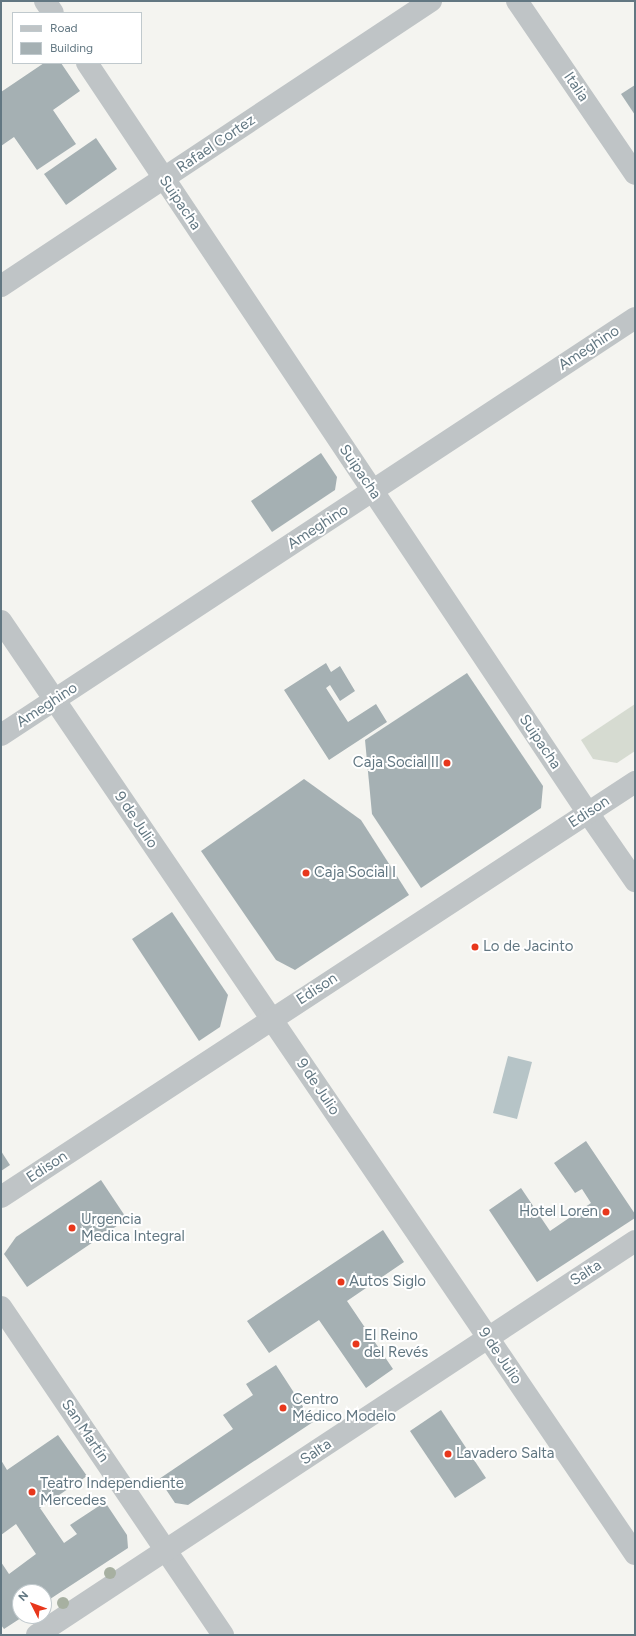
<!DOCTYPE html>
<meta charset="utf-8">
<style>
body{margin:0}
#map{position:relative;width:636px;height:1636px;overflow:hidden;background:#f4f4f0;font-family:Figtree,sans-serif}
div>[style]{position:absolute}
.green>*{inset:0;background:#d6dbd1}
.water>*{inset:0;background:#b6c4c7}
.building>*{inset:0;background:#a5b0b3}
.street>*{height:22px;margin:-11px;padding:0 11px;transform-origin:11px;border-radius:11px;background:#bfc4c6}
.trees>*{width:12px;height:12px;margin:-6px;border-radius:50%;background:#a7b0a1}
.dots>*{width:11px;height:11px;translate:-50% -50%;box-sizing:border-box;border:2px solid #fff;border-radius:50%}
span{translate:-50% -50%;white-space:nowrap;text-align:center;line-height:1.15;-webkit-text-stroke:4px #fff;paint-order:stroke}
.street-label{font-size:15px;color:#627782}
.poi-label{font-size:15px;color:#627782}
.right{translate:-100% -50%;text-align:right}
.left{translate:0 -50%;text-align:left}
.frame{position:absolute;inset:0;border:2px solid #627782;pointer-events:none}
.legend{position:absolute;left:12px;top:12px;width:130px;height:52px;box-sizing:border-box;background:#fff;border:1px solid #c0c9cd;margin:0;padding:5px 7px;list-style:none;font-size:12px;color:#627782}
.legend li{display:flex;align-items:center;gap:8px;height:20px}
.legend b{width:20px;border:1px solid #c0c9cd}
.north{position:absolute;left:12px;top:1584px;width:40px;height:40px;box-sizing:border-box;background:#fff;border:1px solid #c0c9cd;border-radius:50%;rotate:312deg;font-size:11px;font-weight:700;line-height:16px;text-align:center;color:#627782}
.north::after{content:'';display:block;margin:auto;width:14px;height:18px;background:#e8371c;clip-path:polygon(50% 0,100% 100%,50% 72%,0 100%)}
</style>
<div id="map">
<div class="green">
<i style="clip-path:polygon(635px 704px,635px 751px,617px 763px,593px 759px,581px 740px)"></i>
</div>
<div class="water">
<i style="clip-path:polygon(508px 1056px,532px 1062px,517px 1119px,493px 1113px)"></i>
</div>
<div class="building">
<i style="clip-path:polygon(44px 63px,61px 63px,80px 91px,53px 110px,76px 144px,37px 170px,14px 137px,1px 146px,1px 92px)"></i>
<i style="clip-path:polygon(635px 85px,635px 115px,621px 94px)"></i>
<i style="clip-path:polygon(96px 138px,117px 169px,66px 205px,44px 174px)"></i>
<i style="clip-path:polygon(321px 453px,337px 477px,335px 490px,272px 532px,251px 501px)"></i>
<i style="clip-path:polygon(326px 663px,331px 672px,340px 666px,355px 691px,340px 701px,330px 685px,326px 688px,348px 722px,376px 704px,387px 722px,329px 760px,284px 690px)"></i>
<i style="clip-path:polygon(467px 673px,543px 786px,541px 808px,421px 888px,372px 814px,365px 740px)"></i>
<i style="clip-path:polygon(304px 779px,361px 820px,409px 895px,295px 970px,276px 960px,201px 851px)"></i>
<i style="clip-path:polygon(172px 912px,228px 995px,220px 1027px,199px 1041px,132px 939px)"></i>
<i style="clip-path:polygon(586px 1141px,635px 1214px,635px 1218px,537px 1282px,489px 1210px,521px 1188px,550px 1231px,591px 1203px,582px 1189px,575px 1193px,554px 1163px)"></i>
<i style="clip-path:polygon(1px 1151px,10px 1165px,1px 1171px)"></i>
<i style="clip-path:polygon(101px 1180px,127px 1219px,27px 1287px,4px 1254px,16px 1237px)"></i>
<i style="clip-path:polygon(383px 1230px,404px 1262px,347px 1301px,393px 1369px,366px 1388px,319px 1320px,269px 1353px,247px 1321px)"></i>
<i style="clip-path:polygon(276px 1365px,313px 1422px,188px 1505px,175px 1503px,159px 1479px,233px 1429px,223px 1415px,253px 1395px,246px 1384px)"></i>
<i style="clip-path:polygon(441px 1410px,486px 1478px,455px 1498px,410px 1431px)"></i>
<i style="clip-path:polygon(58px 1435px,87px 1476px,40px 1508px,64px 1543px,77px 1534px,70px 1525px,105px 1502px,127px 1535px,128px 1548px,44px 1603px,44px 1592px,20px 1592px,20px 1616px,24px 1616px,4px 1629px,1px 1625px,1px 1562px,9px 1574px,36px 1554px,16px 1524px,1px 1535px,1px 1460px,7px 1470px)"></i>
</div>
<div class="street">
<i style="left:45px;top:1px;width:14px;rotate:56deg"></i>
<i style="left:517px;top:1px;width:209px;rotate:55.7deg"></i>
<i style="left:87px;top:63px;width:902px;rotate:56.26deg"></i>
<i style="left:588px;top:813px;width:83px;rotate:55.3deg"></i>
<i style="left:1px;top:286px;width:516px;rotate:-33.54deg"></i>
<i style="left:1px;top:621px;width:1128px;rotate:55.8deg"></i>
<i style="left:1px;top:735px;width:759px;rotate:-33.33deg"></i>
<i style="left:1px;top:1197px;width:758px;rotate:-33.21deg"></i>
<i style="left:1px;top:1307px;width:396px;rotate:55.9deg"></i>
<i style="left:37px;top:1635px;width:716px;rotate:-33.38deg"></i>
</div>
<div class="trees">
<i style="left:110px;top:1573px"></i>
<i style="left:63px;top:1603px"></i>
</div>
<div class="dots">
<i style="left:447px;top:763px;background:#e8371c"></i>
<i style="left:306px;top:873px;background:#e8371c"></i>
<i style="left:475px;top:947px;background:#e8371c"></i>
<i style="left:606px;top:1212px;background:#e8371c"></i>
<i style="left:72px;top:1228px;background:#e8371c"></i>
<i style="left:341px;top:1282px;background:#e8371c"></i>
<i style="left:356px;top:1344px;background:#e8371c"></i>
<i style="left:283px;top:1408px;background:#e8371c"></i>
<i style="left:448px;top:1454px;background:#e8371c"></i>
<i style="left:32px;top:1492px;background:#e8371c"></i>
</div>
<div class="street-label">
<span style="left:576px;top:87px;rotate:56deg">Italia</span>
<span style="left:216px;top:144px;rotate:-34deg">Rafael Cortez</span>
<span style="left:180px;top:203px;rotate:56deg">Suipacha</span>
<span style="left:589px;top:348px;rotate:-33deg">Ameghino</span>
<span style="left:360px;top:472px;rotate:56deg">Suipacha</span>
<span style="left:318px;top:527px;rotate:-33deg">Ameghino</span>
<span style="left:47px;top:705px;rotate:-33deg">Ameghino</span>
<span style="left:540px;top:742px;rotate:56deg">Suipacha</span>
<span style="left:589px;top:812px;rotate:-33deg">Edison</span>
<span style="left:136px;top:820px;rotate:56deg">9 de Julio</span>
<span style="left:317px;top:989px;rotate:-33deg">Edison</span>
<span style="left:318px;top:1087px;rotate:56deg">9 de Julio</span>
<span style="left:47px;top:1167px;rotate:-33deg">Edison</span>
<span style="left:586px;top:1273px;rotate:-33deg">Salta</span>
<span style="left:500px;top:1356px;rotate:56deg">9 de Julio</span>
<span style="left:85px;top:1431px;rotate:56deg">San Martín</span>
<span style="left:316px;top:1452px;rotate:-34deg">Salta</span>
</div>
<div class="poi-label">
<span class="right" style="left:439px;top:763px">Caja Social II</span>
<span class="left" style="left:314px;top:873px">Caja Social I</span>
<span class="left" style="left:483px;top:947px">Lo de Jacinto</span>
<span class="right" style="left:598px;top:1212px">Hotel Loren</span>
<span class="left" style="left:81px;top:1228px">Urgencia<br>Medica Integral</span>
<span class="left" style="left:349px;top:1282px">Autos Siglo</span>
<span class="left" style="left:364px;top:1344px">El Reino<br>del Revés</span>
<span class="left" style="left:292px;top:1408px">Centro<br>Médico Modelo</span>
<span class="left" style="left:456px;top:1454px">Lavadero Salta</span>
<span class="left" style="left:40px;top:1492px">Teatro Independiente<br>Mercedes</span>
</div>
<div class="frame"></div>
<ul class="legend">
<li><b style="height:5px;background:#bfc4c6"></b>Road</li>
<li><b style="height:11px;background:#a5b0b3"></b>Building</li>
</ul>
<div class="north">N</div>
</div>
